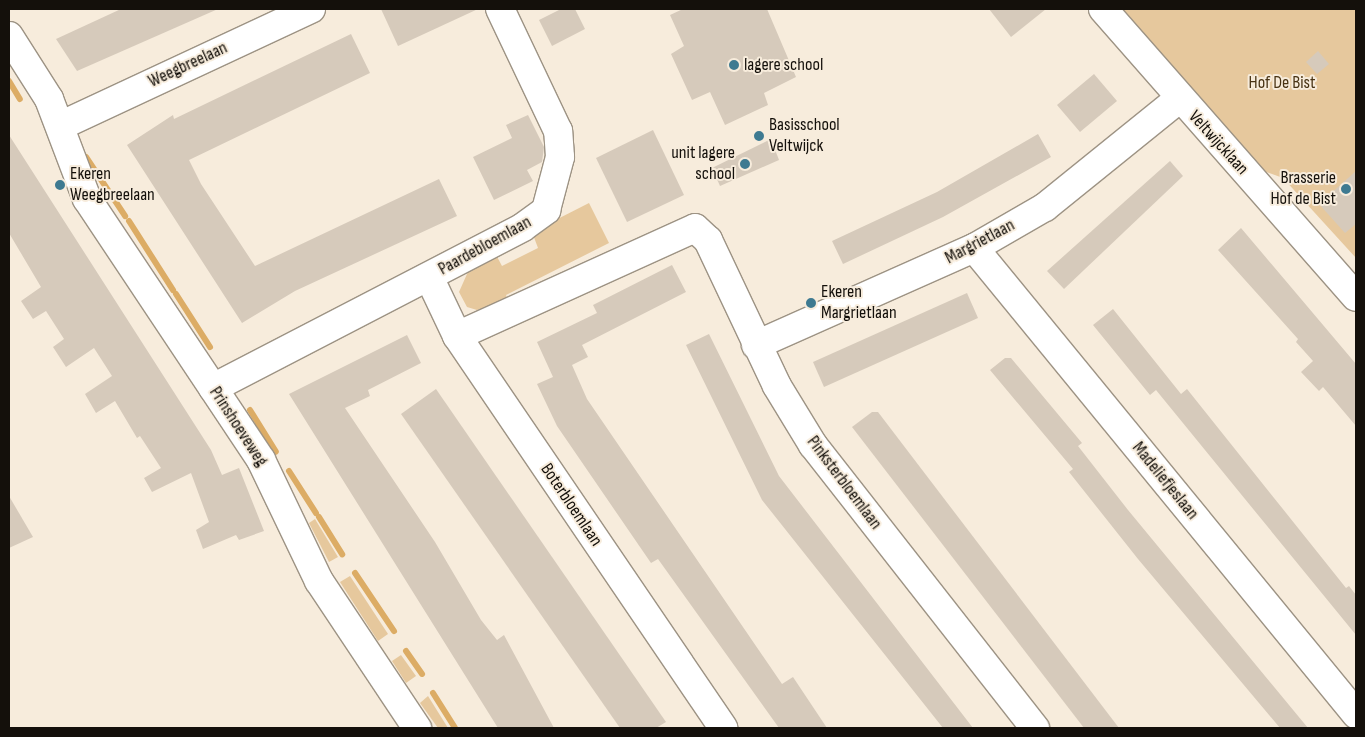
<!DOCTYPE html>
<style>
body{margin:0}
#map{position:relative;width:1365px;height:737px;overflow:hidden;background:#f7ecdc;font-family:"Sofia Sans Condensed",sans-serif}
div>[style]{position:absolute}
.green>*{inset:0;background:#e6c89d}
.stream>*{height:6px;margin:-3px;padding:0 3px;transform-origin:3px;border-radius:3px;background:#dcac65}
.building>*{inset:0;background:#d6cabb}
.roads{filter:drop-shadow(1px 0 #9d9384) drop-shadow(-1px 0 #9d9384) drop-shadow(0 1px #9d9384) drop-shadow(0 -1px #9d9384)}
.minor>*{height:28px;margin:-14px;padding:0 14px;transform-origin:14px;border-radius:14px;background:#fff}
.dots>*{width:14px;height:14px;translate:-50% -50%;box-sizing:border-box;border:2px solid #f7ecdc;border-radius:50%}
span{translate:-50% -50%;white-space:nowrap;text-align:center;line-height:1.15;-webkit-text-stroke:4px #f7ecdc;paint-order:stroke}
.street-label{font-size:18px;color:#14100b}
.poi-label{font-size:18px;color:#14100b}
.left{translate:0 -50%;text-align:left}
.right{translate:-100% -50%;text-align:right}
.park-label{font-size:18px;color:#483314}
.frame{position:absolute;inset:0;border:10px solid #14100b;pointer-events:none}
</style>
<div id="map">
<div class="green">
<i style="clip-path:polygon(1122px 9px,1356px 9px,1356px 258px,1283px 178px,1258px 169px)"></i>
<i style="clip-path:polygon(589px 203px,609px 243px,506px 295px,509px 303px,477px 310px,467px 307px,459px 292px,471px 265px,494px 251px,502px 266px,538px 248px,532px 232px)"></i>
<i style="clip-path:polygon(315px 519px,338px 557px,329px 562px,309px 523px)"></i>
<i style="clip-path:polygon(350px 576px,388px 634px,378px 641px,340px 582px)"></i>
<i style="clip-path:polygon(401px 655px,416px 676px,406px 683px,392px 661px)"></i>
<i style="clip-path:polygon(428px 696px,448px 728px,438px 728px,420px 703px)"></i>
</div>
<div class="stream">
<i style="left:9px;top:81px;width:21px;rotate:59deg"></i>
<i style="left:86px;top:157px;width:71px;rotate:56.5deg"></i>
<i style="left:129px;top:221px;width:82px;rotate:57.5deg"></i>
<i style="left:176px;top:294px;width:63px;rotate:57.3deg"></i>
<i style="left:250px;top:410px;width:49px;rotate:58.2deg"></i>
<i style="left:289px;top:471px;width:50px;rotate:57.3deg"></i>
<i style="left:319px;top:517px;width:44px;rotate:58.1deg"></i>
<i style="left:355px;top:573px;width:70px;rotate:56.1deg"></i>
<i style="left:406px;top:651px;width:28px;rotate:55deg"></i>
<i style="left:433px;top:693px;width:41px;rotate:57.8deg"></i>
</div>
<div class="building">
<i style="clip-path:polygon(121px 9px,218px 9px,77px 71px,56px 39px)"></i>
<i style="clip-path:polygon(381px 9px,478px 9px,398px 46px)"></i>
<i style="clip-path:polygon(561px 9px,575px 9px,585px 29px,552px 46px,539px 20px)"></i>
<i style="clip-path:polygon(683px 9px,767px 9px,796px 77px,764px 93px,768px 105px,725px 125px,710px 92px,692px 100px,671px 54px,684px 46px,670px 15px)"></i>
<i style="clip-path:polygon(989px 9px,1046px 9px,1011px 37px)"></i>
<i style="clip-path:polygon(351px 34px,370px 73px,189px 160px,201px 184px,255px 266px,439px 179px,457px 216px,295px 291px,242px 323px,127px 145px,173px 115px,174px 119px)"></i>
<i style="clip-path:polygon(1318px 51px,1329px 64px,1317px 74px,1306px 62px)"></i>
<i style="clip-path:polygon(1094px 74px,1117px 101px,1080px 132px,1057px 105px)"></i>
<i style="clip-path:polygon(528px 115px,544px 147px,542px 162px,527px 170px,533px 181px,494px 200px,473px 157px,512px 138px,506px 125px)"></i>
<i style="clip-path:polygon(653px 130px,684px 195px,627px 222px,596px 158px)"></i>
<i style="clip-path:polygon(1038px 134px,1051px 157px,943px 217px,843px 264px,832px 241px,937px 192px)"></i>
<i style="clip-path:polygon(9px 135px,211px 450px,222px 475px,239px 468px,264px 531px,239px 540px,236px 535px,203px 549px,196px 530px,209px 522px,191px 473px,152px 492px,144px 478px,161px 468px,140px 436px,137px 438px,115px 401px,96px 413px,85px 394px,112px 376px,94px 348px,66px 367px,53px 347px,64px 339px,46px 311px,33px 319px,21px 301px,41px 287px,9px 233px)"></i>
<i style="clip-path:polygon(771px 139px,779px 160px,720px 186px,712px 168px)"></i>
<i style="clip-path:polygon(1170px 161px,1183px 176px,1064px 289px,1047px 271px)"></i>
<i style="clip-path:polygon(1356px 171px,1356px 224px,1345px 233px,1319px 204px)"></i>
<i style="clip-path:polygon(1241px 228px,1356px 364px,1356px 426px,1323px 387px,1319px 391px,1301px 372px,1313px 361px,1296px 342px,1298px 339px,1218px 250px)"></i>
<i style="clip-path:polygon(672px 265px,686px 292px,582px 345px,588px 357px,572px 365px,587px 399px,782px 684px,793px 677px,827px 728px,779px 728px,658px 559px,651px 563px,640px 547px,557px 426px,537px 384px,553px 377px,537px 342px,597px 313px,593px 305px)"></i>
<i style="clip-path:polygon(967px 293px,978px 318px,824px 387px,813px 362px)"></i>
<i style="clip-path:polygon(1113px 309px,1181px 394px,1187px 389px,1346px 588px,1349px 586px,1356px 595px,1356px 635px,1156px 390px,1150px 395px,1093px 325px)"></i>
<i style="clip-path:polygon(709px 334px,779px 476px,973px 728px,943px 728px,762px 500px,686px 345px)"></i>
<i style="clip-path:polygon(407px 335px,421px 363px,368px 390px,370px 396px,345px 408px,435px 542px,481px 620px,497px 640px,504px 635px,554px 728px,498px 728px,289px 394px)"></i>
<i style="clip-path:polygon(1005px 358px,1011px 358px,1082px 443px,1078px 446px,1128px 510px,1308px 728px,1280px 728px,1138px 559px,1069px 472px,1073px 469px,990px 370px)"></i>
<i style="clip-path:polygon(436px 389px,666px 722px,656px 728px,620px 728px,401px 414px)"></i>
<i style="clip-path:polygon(872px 412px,878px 412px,1119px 728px,1084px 728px,852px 427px)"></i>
<i style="clip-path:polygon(9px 496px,33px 537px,9px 548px)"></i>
</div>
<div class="roads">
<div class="minor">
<i style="left:1103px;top:9px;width:383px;rotate:48.7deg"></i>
<i style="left:9px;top:36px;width:75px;rotate:57.6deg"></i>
<i style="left:49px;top:99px;width:107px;rotate:69.2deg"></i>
<i style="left:87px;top:199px;width:314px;rotate:56.3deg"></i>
<i style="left:261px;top:460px;width:134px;rotate:64.4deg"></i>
<i style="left:319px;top:581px;width:177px;rotate:56.3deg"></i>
<i style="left:60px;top:126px;width:277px;rotate:-25deg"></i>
<i style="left:974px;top:248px;width:603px;rotate:50.66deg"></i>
<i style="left:429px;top:277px;width:65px;rotate:64.6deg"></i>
<i style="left:457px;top:336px;width:474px;rotate:55.8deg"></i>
<i style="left:457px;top:336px;width:261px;rotate:-24.4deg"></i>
<i style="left:695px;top:228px;width:18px;rotate:43deg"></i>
<i style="left:708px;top:240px;width:161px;rotate:64.7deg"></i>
<i style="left:777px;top:386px;width:69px;rotate:58.6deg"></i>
<i style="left:813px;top:445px;width:360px;rotate:51.9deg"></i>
<i style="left:756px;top:345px;width:239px;rotate:-24deg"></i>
<i style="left:974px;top:248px;width:82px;rotate:-30deg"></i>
<i style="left:1045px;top:207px;width:172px;rotate:-38.9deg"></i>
<i style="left:213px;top:388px;width:349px;rotate:-27.4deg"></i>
<i style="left:523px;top:227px;width:29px;rotate:-36deg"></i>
<i style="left:546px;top:210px;width:55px;rotate:-75.2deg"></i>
<i style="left:560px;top:157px;width:26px;rotate:-94deg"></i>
<i style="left:558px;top:131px;width:135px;rotate:-115.4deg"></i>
</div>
</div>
<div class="dots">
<i style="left:734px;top:65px;background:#3e7a91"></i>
<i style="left:759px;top:136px;background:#3e7a91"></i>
<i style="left:745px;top:164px;background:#3e7a91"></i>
<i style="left:60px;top:185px;background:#3e7a91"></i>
<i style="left:1346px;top:189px;background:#3e7a91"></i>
<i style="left:811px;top:303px;background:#3e7a91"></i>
</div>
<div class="street-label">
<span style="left:188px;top:65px;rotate:-25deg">Weegbreelaan</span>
<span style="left:1218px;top:143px;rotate:48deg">Veltwijcklaan</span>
<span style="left:980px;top:242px;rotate:-28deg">Margrietlaan</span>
<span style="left:485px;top:246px;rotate:-29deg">Paardebloemlaan</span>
<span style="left:238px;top:427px;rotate:57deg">Prinshoeveweg</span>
<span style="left:1165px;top:481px;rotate:51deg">Madeliefjeslaan</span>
<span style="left:844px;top:483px;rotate:53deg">Pinksterbloemlaan</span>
<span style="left:571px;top:505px;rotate:56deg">Boterbloemlaan</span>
</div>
<div class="poi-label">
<span class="left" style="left:744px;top:65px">lagere school</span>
<span class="left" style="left:769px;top:136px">Basisschool<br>Veltwijck</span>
<span class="right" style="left:735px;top:164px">unit lagere<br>school</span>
<span class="left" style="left:70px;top:185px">Ekeren<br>Weegbreelaan</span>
<span class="right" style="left:1336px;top:189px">Brasserie<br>Hof de Bist</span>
<span class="left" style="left:821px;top:303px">Ekeren<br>Margrietlaan</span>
</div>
<div class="park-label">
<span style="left:1282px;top:83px">Hof De Bist</span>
</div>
<div class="frame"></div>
</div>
